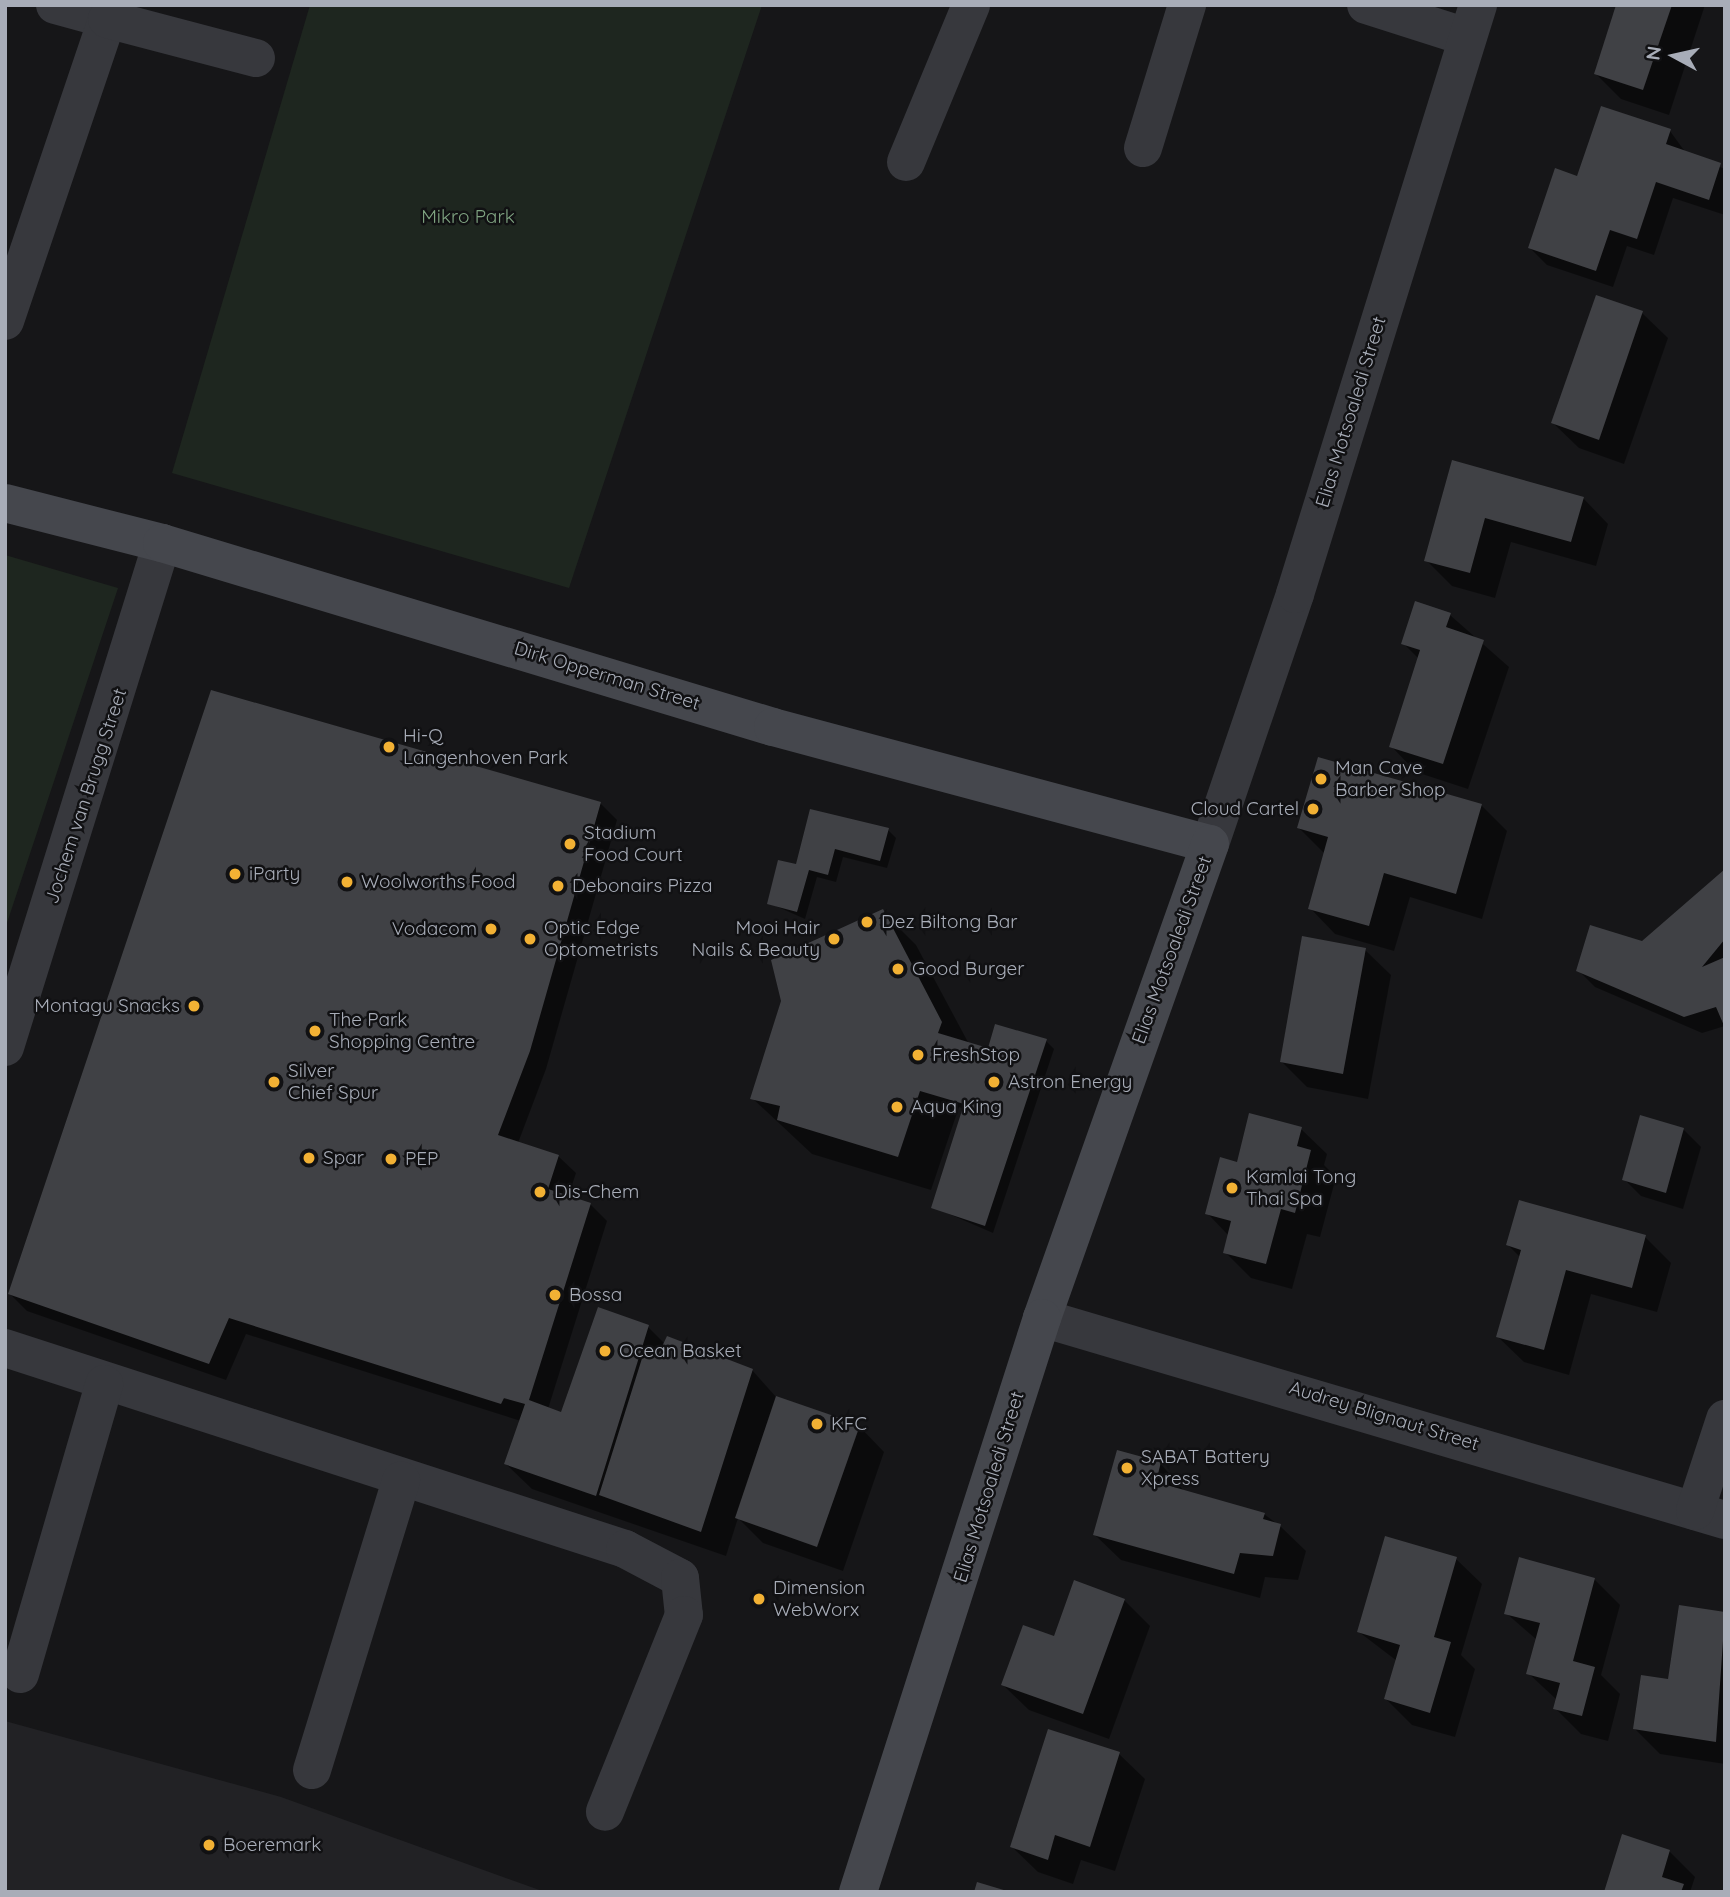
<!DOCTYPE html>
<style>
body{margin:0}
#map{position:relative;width:1730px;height:1897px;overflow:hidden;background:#161618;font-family:Quicksand,sans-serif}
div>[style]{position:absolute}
.built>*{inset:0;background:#222225}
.green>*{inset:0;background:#1e261f}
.shadow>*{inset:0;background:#0007}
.building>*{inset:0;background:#404145}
.street>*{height:38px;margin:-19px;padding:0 19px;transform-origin:19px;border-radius:19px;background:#37383d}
.secondary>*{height:38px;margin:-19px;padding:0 19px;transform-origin:19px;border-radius:19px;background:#45474d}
.dots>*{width:19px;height:19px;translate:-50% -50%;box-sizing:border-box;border:4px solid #111113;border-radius:50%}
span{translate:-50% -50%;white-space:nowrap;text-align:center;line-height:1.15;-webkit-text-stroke:5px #111113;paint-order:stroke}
.park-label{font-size:19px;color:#7fa381}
.street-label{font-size:19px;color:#a8adb8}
.poi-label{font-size:19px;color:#a8adb8}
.left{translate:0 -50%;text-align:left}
.right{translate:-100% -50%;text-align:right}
.frame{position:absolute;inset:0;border:7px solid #a8adb8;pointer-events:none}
.north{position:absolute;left:1639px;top:21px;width:70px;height:70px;-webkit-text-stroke:5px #111113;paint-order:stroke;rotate:278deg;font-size:19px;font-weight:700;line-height:28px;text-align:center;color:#a8adb8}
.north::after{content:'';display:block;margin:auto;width:24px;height:32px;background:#a8adb8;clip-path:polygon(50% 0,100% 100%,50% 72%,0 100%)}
</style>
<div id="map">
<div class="built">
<i style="clip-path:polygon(5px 1721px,281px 1797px,545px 1892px,5px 1892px)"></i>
</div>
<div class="green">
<i style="clip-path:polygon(310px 5px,762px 5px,569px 588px,172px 473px)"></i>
<i style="clip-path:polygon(5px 555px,118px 588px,5px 929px)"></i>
</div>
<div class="shadow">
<i style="clip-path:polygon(1618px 5px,1705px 5px,1669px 115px,1621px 99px,1596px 74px)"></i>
<i style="clip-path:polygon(1670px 131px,1686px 153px,1725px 169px,1725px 215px,1673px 198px,1654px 255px,1627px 246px,1613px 287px,1547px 265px,1530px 248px,1579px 178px)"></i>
<i style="clip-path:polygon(1642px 313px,1668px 338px,1624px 464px,1579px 448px,1553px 423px)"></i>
<i style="clip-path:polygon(1453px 462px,1583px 498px,1608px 524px,1596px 566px,1511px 542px,1495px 598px,1452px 586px,1426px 560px)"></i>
<i style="clip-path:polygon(1450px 615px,1509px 667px,1468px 789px,1416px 772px,1391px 746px,1419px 659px,1403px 643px)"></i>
<i style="clip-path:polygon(evenodd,600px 803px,617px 820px,546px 1069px,518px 1143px,558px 1156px,576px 1173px,568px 1197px,590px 1204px,607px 1221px,548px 1409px,562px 1414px,648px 1327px,665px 1344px,752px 1370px,777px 1398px,859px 1426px,884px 1452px,843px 1571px,763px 1543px,738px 1518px,726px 1556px,532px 1489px,506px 1464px,521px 1421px,246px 1334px,226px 1380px,27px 1311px,10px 1294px,600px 803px,496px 1395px,529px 1402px,496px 1398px,496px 1395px)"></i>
<i style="clip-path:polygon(1481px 805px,1507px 831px,1482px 919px,1410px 897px,1394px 951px,1335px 934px,1310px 908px,1325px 854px,1299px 828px)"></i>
<i style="clip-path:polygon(811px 811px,888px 830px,896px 838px,887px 868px,843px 857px,836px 882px,817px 877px,805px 919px,769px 903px,797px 867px)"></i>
<i style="clip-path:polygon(1725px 872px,1725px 1026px,1702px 1033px,1595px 987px,1578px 970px,1643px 943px)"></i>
<i style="clip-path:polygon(882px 911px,916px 945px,969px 1044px,989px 1050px,1046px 1041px,1054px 1049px,993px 1233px,933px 1207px,964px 1109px,959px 1107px,931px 1190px,812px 1154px,752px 1098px)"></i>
<i style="clip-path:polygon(1365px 950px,1391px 975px,1368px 1099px,1307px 1087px,1282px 1062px)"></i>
<i style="clip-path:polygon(1641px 1117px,1684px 1130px,1701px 1147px,1683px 1209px,1641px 1196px,1624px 1179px)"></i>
<i style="clip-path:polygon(1301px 1129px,1327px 1154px,1324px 1165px,1336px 1177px,1320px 1237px,1307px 1234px,1292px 1289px,1251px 1278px,1225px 1252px,1229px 1236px,1207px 1213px,1238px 1164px)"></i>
<i style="clip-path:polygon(1645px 1237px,1671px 1263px,1657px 1312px,1591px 1294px,1569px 1375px,1524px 1362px,1498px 1337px,1520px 1257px,1508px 1245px)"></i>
<i style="clip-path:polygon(1160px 1463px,1185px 1492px,1264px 1514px,1280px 1526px,1306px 1551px,1298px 1580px,1265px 1577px,1260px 1598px,1121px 1560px,1095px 1535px)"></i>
<i style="clip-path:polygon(1456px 1559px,1482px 1584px,1461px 1655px,1475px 1669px,1455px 1737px,1412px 1725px,1386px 1699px,1397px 1661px,1359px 1632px)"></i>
<i style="clip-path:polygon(1594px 1579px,1620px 1605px,1601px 1675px,1620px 1694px,1608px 1741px,1581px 1734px,1555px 1708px,1557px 1700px,1528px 1673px,1537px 1640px,1506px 1613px)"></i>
<i style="clip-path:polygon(1124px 1600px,1150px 1626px,1109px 1739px,1029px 1710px,1003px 1685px,1055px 1638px)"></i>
<i style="clip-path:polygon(1725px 1613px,1725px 1764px,1660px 1754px,1635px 1729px)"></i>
<i style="clip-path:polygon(1119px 1754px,1145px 1779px,1115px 1871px,1081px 1860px,1073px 1884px,1038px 1872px,1012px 1847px)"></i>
<i style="clip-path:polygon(1669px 1851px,1695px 1877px,1690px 1892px,1606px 1892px)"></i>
</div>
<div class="building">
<i style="clip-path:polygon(1616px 5px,1672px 5px,1643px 90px,1594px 74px)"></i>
<i style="clip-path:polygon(1601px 106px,1671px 129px,1666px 144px,1721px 163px,1709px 200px,1656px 182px,1637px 239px,1610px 230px,1596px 271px,1528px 248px,1555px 168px,1577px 176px)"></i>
<i style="clip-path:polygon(1596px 295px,1643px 311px,1599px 440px,1551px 423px)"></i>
<i style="clip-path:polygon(1452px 460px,1584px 497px,1571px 542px,1485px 518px,1470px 573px,1424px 561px)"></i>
<i style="clip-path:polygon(1415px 601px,1451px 613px,1446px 627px,1484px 640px,1443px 764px,1389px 747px,1420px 650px,1401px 644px)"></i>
<i style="clip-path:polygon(211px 690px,601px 802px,530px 1051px,498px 1135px,559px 1155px,548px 1189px,591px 1203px,529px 1400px,561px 1412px,598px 1307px,649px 1325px,596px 1496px,504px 1464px,525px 1404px,504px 1398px,501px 1404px,229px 1318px,209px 1364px,8px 1294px)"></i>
<i style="clip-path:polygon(1318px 757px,1482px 804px,1456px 894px,1384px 873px,1369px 926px,1308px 909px,1328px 837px,1297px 828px)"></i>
<i style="clip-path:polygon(810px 809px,889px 828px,880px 861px,835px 849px,828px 875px,809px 870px,797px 912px,767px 904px,778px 860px,796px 864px)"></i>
<i style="clip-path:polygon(1725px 869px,1725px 939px,1702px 967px,1725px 957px,1725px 1028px,1716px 1007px,1684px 1017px,1576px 971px,1590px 925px,1642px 941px)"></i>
<i style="clip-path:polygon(883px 909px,942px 1022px,938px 1033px,988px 1048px,995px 1024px,1047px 1039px,985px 1226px,931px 1208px,964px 1104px,920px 1091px,898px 1157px,777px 1120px,780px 1106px,750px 1099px,781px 1001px,771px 960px)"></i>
<i style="clip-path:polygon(1302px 936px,1366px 948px,1343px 1074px,1280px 1062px)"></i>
<i style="clip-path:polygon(1249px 1113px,1302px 1127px,1297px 1146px,1311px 1150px,1295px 1213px,1281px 1209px,1266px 1264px,1223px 1253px,1231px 1221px,1205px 1214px,1220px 1157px,1237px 1162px)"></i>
<i style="clip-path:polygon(1640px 1115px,1684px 1128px,1666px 1193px,1622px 1180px)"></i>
<i style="clip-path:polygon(1519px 1200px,1646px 1235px,1632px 1288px,1566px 1270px,1544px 1350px,1496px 1337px,1521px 1250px,1506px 1245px)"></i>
<i style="clip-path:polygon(667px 1336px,753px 1369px,701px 1532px,599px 1495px,644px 1352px,658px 1355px)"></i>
<i style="clip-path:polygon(776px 1396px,860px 1425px,817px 1547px,735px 1518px)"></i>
<i style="clip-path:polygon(1117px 1450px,1161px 1462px,1156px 1482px,1265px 1513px,1263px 1519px,1281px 1524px,1273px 1556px,1240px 1553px,1234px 1574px,1093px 1535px)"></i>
<i style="clip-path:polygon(1385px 1536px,1457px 1557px,1434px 1637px,1451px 1642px,1430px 1713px,1384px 1699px,1400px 1645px,1357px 1632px)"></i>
<i style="clip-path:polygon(1519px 1557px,1595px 1578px,1573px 1661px,1595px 1667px,1582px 1716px,1553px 1709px,1560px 1683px,1526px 1674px,1540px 1623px,1504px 1614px)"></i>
<i style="clip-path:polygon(1074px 1580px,1125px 1599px,1083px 1714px,1001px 1685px,1023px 1625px,1054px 1636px)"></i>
<i style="clip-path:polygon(1679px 1605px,1725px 1612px,1716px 1742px,1633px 1729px,1641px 1675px,1668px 1679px)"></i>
<i style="clip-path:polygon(1048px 1729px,1120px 1752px,1090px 1847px,1055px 1835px,1048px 1860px,1010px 1847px)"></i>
<i style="clip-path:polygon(1622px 1834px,1670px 1850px,1662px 1877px,1684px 1884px,1681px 1892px,1604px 1892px)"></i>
<i style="clip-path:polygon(977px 1882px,1007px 1891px,1007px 1892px,974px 1892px)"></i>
</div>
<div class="street">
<i style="left:55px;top:5px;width:54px;rotate:15.1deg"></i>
<i style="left:1366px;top:5px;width:106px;rotate:17.6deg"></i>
<i style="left:1143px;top:148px;width:150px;rotate:-72.9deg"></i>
<i style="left:906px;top:162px;width:170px;rotate:-67.5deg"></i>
<i style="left:5px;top:321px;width:319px;rotate:-71.3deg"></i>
<i style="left:107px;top:19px;width:154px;rotate:14.7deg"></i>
<i style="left:1210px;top:844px;width:264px;rotate:-71.2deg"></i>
<i style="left:1295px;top:594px;width:617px;rotate:-72.74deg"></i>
<i style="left:5px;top:1047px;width:528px;rotate:-72.7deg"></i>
<i style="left:1042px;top:1318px;width:712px;rotate:16.48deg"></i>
<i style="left:5px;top:1348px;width:652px;rotate:17.96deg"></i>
<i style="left:625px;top:1549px;width:62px;rotate:27.8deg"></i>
<i style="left:680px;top:1578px;width:37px;rotate:84deg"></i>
<i style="left:684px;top:1615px;width:212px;rotate:111.9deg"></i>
<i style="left:1695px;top:1511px;width:97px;rotate:-71.9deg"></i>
<i style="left:20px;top:1674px;width:302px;rotate:-73.8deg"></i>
<i style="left:312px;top:1770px;width:303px;rotate:-72.9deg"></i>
</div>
<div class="secondary">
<i style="left:5px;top:503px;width:162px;rotate:14.3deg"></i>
<i style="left:162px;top:543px;width:638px;rotate:16.76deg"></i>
<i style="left:773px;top:727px;width:452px;rotate:15deg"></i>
<i style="left:1210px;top:844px;width:503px;rotate:109.52deg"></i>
<i style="left:1042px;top:1318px;width:603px;rotate:107.77deg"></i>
</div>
<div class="dots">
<i style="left:389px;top:747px;background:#f2b134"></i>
<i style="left:1321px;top:779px;background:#f2b134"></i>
<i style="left:1313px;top:809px;background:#f2b134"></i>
<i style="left:570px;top:844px;background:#f2b134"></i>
<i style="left:235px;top:874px;background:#f2b134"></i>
<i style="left:347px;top:882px;background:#f2b134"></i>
<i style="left:558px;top:886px;background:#f2b134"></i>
<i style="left:867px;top:922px;background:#f2b134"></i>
<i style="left:491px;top:929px;background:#f2b134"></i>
<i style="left:530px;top:939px;background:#f2b134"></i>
<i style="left:834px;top:939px;background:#f2b134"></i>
<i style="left:898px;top:969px;background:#f2b134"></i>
<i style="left:194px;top:1006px;background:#f2b134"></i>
<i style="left:315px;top:1031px;background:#f2b134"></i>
<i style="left:918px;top:1055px;background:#f2b134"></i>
<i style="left:274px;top:1082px;background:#f2b134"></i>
<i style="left:994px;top:1082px;background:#f2b134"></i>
<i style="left:897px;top:1107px;background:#f2b134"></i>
<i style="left:309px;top:1158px;background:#f2b134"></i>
<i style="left:391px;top:1159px;background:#f2b134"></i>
<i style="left:1232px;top:1188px;background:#f2b134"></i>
<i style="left:540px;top:1192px;background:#f2b134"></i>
<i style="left:555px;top:1295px;background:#f2b134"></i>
<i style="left:605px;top:1351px;background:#f2b134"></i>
<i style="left:817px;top:1424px;background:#f2b134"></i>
<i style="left:1127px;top:1468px;background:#f2b134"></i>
<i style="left:759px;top:1599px;background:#f2b134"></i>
<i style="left:209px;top:1845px;background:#f2b134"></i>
</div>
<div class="park-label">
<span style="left:468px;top:217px">Mikro Park</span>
</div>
<div class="street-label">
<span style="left:1351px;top:412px;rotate:-73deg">Elias Motsoaledi Street</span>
<span style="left:607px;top:676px;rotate:17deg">Dirk Opperman Street</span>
<span style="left:86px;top:796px;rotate:-72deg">Jochem van Brugg Street</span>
<span style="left:1172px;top:950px;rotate:-70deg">Elias Motsoaledi Street</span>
<span style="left:1384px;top:1416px;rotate:17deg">Audrey Blignaut Street</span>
<span style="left:989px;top:1487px;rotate:-73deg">Elias Motsoaledi Street</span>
</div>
<div class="poi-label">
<span class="left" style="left:403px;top:747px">Hi-Q<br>Langenhoven Park</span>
<span class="left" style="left:1335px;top:779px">Man Cave<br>Barber Shop</span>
<span class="right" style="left:1299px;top:809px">Cloud Cartel</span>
<span class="left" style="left:584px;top:844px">Stadium<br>Food Court</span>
<span class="left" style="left:249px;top:874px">iParty</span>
<span class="left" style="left:361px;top:882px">Woolworths Food</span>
<span class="left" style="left:572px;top:886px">Debonairs Pizza</span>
<span class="left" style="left:881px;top:922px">Dez Biltong Bar</span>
<span class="left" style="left:544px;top:939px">Optic Edge<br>Optometrists</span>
<span class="right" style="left:820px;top:939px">Mooi Hair<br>Nails &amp; Beauty</span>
<span class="right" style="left:477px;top:929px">Vodacom</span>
<span class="left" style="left:912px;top:969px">Good Burger</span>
<span class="right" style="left:180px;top:1006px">Montagu Snacks</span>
<span class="left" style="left:329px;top:1031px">The Park<br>Shopping Centre</span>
<span class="left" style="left:932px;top:1055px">FreshStop</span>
<span class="left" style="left:288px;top:1082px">Silver<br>Chief Spur</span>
<span class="left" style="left:1008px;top:1082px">Astron Energy</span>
<span class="left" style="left:911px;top:1107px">Aqua King</span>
<span class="left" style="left:323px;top:1158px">Spar</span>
<span class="left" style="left:405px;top:1159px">PEP</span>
<span class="left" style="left:1246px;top:1188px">Kamlai Tong<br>Thai Spa</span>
<span class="left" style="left:554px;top:1192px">Dis-Chem</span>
<span class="left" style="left:569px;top:1295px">Bossa</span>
<span class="left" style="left:619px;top:1351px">Ocean Basket</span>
<span class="left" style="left:831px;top:1424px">KFC</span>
<span class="left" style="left:1141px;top:1468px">SABAT Battery<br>Xpress</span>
<span class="left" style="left:773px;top:1599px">Dimension<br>WebWorx</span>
<span class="left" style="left:223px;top:1845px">Boeremark</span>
</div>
<div class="frame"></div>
<div class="north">N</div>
</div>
